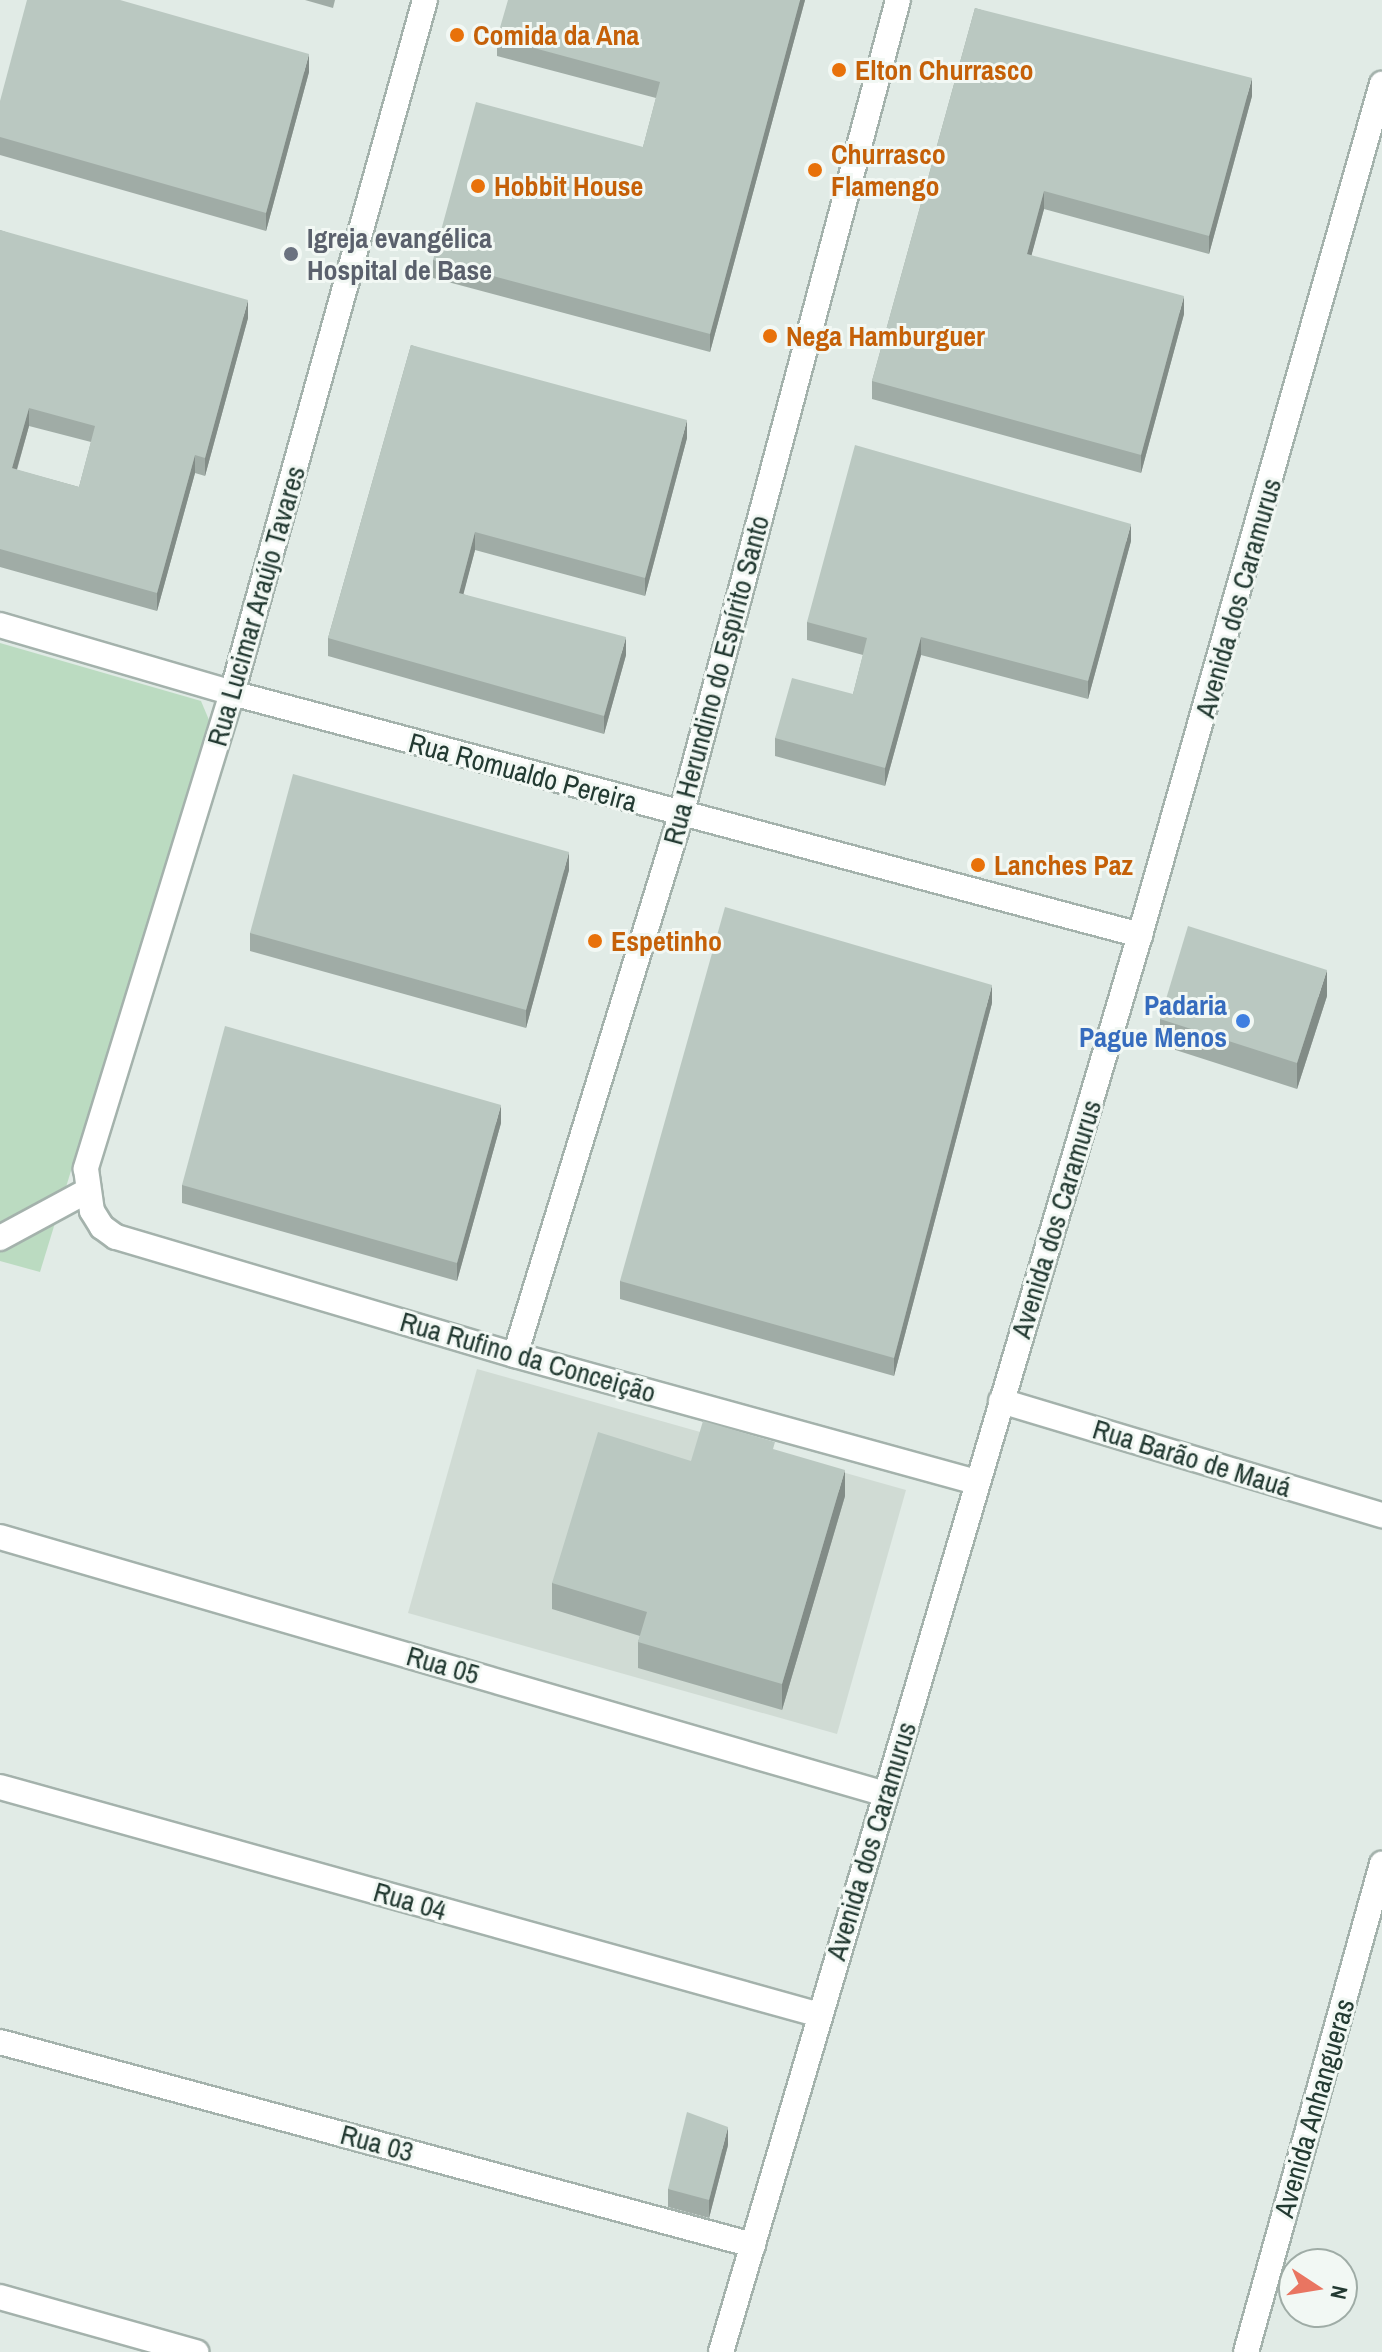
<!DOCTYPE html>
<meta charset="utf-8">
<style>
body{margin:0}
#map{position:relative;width:1382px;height:2352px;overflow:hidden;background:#e1ebe6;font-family:"Archivo Narrow",sans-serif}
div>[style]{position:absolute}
.built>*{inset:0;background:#d0dbd4}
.green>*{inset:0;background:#bbdbc1}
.roads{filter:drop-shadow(2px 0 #a4b2ac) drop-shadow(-2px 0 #a4b2ac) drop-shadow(0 2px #a4b2ac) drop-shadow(0 -2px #a4b2ac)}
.street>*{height:24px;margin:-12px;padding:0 12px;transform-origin:12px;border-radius:12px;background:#fff}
.secondary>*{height:24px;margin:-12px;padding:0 12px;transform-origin:12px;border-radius:12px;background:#fff}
.wall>*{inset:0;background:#a0aca6}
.shaded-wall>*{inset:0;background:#828c87}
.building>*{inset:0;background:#bac8c1}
.dots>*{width:22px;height:22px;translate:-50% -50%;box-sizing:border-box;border:4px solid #f2f8f4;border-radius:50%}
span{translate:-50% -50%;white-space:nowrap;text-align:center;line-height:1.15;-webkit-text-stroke:6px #f2f8f4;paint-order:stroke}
.food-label{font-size:28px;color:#c56008;font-weight:700}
.left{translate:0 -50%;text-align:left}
.worship-label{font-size:28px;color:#5b616d;font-weight:700}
.street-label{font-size:28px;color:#233a32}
.shop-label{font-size:28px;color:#366cbe;font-weight:700}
.right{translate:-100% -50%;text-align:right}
.north{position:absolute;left:1278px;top:2248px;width:80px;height:80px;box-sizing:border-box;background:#f2f8f4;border:2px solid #9faca6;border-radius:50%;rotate:102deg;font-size:22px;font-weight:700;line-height:32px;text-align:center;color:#233a32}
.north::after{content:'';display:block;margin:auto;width:28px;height:36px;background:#e97561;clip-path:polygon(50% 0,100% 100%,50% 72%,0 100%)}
</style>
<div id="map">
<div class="built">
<i style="clip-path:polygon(477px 1369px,906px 1490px,837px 1734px,408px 1613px)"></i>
</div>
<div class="green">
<i style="clip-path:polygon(0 643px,201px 701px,209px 720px,40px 1272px,0 1261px)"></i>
</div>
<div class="roads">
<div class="street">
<i style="left:425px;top:0;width:719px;rotate:105.56deg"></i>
<i style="left:232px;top:693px;width:498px;rotate:107.1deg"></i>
<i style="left:86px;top:1169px;width:42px;rotate:81.9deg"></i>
<i style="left:92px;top:1211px;width:19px;rotate:58deg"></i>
<i style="left:102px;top:1227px;width:17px;rotate:36deg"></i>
<i style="left:116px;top:1237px;width:416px;rotate:16.5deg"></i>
<i style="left:515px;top:1355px;width:479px;rotate:15.4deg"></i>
<i style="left:0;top:625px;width:242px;rotate:16.3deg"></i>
<i style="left:232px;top:693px;width:940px;rotate:14.92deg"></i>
<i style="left:0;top:1238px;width:99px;rotate:-28.4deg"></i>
<i style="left:515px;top:1355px;width:565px;rotate:-72.91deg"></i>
<i style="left:681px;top:815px;width:843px;rotate:-75.09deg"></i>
<i style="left:1001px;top:1401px;width:398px;rotate:16.7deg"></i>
<i style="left:0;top:1537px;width:922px;rotate:16.19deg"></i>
<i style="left:0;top:1787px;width:851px;rotate:15.54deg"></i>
<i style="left:0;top:2042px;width:780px;rotate:15.09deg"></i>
<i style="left:0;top:2297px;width:204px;rotate:15.7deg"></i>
<i style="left:1246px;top:2352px;width:507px;rotate:-74.43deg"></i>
</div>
<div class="secondary">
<i style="left:721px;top:2352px;width:1478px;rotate:-73.53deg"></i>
<i style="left:1140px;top:935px;width:885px;rotate:-74.13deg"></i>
</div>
</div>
<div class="wall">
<i style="clip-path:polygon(305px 0,335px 0,333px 8px)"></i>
<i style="clip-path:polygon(805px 0,710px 352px,433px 278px,433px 260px,643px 147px,656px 98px,497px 56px,497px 38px)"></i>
<i style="clip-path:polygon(975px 8px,1252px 96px,1209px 254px,1044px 209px,1031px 256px,1184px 314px,1141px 473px,872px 399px,872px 381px)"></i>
<i style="clip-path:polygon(309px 72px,266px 231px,0 155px,0 101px)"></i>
<i style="clip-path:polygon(evenodd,0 230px,248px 318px,205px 476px,195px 473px,157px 611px,0 567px,0 230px,29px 426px,91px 442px,79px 487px,17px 470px,29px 426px)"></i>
<i style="clip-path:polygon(411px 345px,687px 438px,645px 596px,475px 550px,463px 594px,626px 655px,604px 734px,328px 656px,328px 638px)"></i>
<i style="clip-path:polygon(1131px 541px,1088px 699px,921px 655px,885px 786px,775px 756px,775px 738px,853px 694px,863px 655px,807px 640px,807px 622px)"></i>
<i style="clip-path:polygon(569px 870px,526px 1028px,250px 951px,250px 933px)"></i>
<i style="clip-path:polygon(1327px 996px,1297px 1089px,1160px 1045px,1160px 1019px)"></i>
<i style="clip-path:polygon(992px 1003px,894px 1376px,620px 1299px,620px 1281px)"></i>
<i style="clip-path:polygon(501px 1123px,457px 1281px,182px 1203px,182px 1185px)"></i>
<i style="clip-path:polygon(775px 1450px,845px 1496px,782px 1710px,638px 1668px,638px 1642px,640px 1636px,552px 1609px,552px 1583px,691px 1461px)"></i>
<i style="clip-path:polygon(728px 2145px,709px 2218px,668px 2207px,668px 2189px)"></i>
</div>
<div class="shaded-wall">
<i style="clip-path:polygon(800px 0,805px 0,710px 352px,710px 334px)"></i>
<i style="clip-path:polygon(309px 54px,309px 72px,266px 231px,266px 213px)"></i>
<i style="clip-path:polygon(1252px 78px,1252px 96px,1209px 254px,1209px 236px)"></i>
<i style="clip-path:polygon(1044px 191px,1044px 209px,1027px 272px,1027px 254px)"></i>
<i style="clip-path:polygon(1184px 296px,1184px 314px,1141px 473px,1141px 455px)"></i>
<i style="clip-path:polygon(248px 300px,248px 318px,205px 476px,205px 458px)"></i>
<i style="clip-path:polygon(29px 408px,29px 426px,12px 486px,12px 468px)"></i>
<i style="clip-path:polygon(687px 420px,687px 438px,645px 596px,645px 578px)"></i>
<i style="clip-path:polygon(195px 455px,195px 473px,157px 611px,157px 593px)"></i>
<i style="clip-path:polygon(1131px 524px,1131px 541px,1088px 699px,1088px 681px)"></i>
<i style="clip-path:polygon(475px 532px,475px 550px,459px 611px,459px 593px)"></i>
<i style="clip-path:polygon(626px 637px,626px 655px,604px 734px,604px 716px)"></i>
<i style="clip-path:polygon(921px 637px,921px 655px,885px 786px,885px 768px)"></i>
<i style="clip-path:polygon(569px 852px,569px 870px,526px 1028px,526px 1010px)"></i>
<i style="clip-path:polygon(1327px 970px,1327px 996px,1297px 1089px,1297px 1063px)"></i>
<i style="clip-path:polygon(992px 985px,992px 1003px,894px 1376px,894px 1358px)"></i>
<i style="clip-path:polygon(501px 1105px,501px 1123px,457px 1281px,457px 1263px)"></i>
<i style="clip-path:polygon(845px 1470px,845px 1496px,782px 1710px,782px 1684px)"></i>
<i style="clip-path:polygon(728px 2127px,728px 2145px,709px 2218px,709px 2200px)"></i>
</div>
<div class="building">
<i style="clip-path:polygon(27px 0,120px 0,309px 54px,266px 213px,0 137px,0 101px)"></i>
<i style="clip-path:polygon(508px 0,800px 0,710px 334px,433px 260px,476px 102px,643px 147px,660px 82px,497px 38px)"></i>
<i style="clip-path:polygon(975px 8px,1252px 78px,1209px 236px,1044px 191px,1027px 254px,1184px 296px,1141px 455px,872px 381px)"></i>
<i style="clip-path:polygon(evenodd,0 230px,248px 300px,205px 458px,195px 455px,157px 593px,0 549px,0 230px,29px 408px,95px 426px,79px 487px,12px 468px,29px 408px)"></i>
<i style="clip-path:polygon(411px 345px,687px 420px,645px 578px,475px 532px,459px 593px,626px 637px,604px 716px,328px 638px)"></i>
<i style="clip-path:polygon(855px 445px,1131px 524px,1088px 681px,921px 637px,885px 768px,775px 738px,792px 678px,853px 694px,867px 638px,807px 622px)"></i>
<i style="clip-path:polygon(293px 774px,569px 852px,526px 1010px,250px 933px)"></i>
<i style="clip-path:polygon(725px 907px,992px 985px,894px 1358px,620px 1281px)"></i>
<i style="clip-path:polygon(1188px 926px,1327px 970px,1297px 1063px,1160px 1019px)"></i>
<i style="clip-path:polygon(225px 1026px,501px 1105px,457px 1263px,182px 1185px)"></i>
<i style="clip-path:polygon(703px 1421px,775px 1442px,773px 1449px,845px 1470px,782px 1684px,638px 1642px,647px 1612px,552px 1583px,598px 1432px,691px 1461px)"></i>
<i style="clip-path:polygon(687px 2112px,728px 2127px,709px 2200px,668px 2189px)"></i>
</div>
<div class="dots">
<i style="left:457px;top:35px;background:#e8710a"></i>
<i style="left:839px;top:70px;background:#e8710a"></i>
<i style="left:815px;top:170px;background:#e8710a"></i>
<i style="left:478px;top:186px;background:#e8710a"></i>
<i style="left:291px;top:254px;background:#6b7280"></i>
<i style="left:770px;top:336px;background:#e8710a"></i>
<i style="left:978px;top:865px;background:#e8710a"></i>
<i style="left:595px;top:941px;background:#e8710a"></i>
<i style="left:1243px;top:1021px;background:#3f7fe0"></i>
</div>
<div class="food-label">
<span class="left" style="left:473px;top:35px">Comida da Ana</span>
<span class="left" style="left:855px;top:70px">Elton Churrasco</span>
<span class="left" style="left:831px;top:170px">Churrasco<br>Flamengo</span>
<span class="left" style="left:494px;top:186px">Hobbit House</span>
<span class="left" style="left:786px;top:336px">Nega Hamburguer</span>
<span class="left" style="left:994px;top:865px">Lanches Paz</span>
<span class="left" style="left:611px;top:941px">Espetinho</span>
</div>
<div class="worship-label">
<span class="left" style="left:307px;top:254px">Igreja evangélica<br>Hospital de Base</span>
</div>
<div class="street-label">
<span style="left:1238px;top:598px;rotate:-74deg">Avenida dos Caramurus</span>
<span style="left:256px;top:606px;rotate:-74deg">Rua Lucimar Araújo Tavares</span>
<span style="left:716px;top:680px;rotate:-75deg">Rua Herundino do Espírito Santo</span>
<span style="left:523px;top:772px;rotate:15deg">Rua Romualdo Pereira</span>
<span style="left:1056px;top:1219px;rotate:-73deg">Avenida dos Caramurus</span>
<span style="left:528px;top:1357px;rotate:16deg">Rua Rufino da Conceição</span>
<span style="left:1192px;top:1458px;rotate:17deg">Rua Barão de Mauá</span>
<span style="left:443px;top:1665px;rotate:16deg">Rua 05</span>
<span style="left:871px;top:1841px;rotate:-73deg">Avenida dos Caramurus</span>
<span style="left:410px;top:1901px;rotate:16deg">Rua 04</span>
<span style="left:1314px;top:2108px;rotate:-74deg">Avenida Anhangueras</span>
<span style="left:377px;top:2143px;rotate:15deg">Rua 03</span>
</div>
<div class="shop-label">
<span class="right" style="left:1227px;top:1021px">Padaria<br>Pague Menos</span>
</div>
<div class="north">N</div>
</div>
